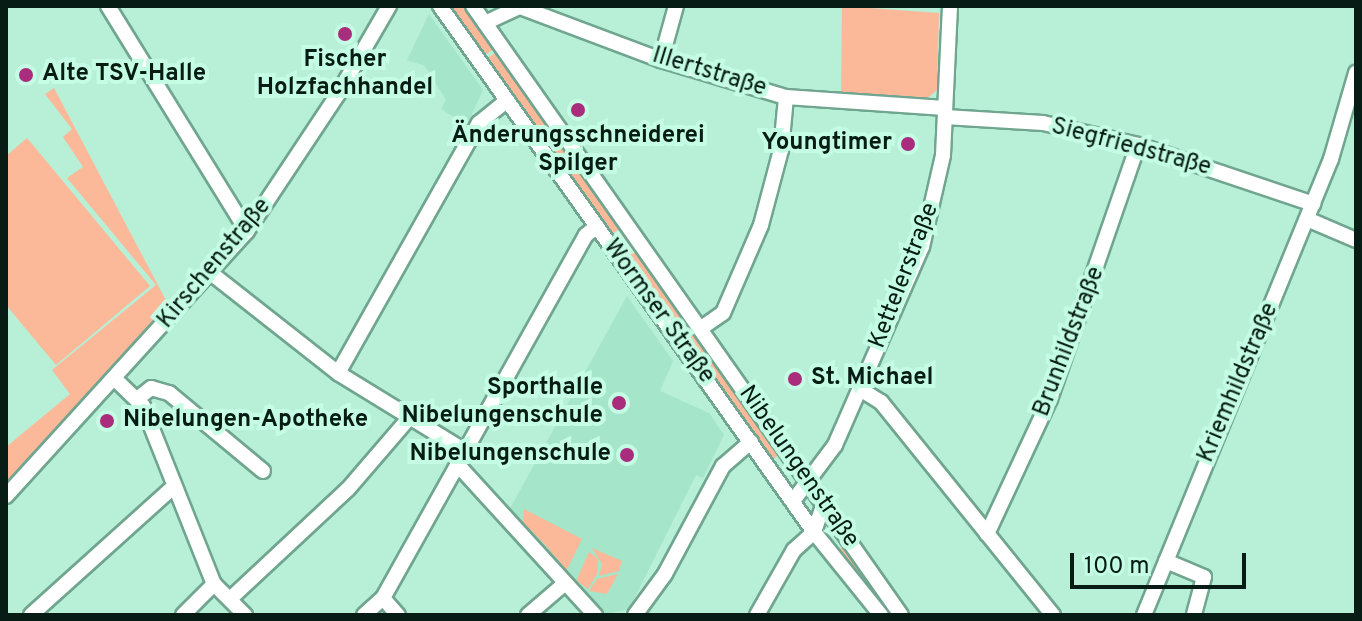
<!DOCTYPE html>
<meta charset="utf-8">
<style>
body{margin:0}
#map{position:relative;width:1362px;height:621px;overflow:hidden;background:#b7efd7;font-family:Overpass,sans-serif}
div>[style]{position:absolute}
.built>*{inset:0;background:#a5e5c9}
.green>*{inset:0;background:#fcb999}
.roads{filter:drop-shadow(2px 0 #70a58f) drop-shadow(-2px 0 #70a58f) drop-shadow(0 2px #70a58f) drop-shadow(0 -2px #70a58f)}
.minor>*{height:14px;margin:-7px;padding:0 7px;transform-origin:7px;border-radius:7px;background:#fff}
.dots>*{width:22px;height:22px;translate:-50% -50%;box-sizing:border-box;border:4px solid #c4fce4;border-radius:50%}
span{translate:-50% -50%;white-space:nowrap;text-align:center;line-height:1.15;-webkit-text-stroke:8px #c4fce4;paint-order:stroke}
.poi-label{font-size:24px;color:#061c14;font-weight:700}
.left{translate:0 -50%;text-align:left}
.right{translate:-100% -50%;text-align:right}
.street-label{font-size:24px;color:#061c14}
.frame{position:absolute;inset:0;border:8px solid #061c14;pointer-events:none}
.scale{position:absolute;left:1070px;top:553px;width:176px;height:36px;box-sizing:border-box;border:4px solid #061c14;border-top:0;padding-left:10px;font-size:24px;line-height:28px;white-space:nowrap;color:#061c14;-webkit-text-stroke:6px #c4fce4;paint-order:stroke}
</style>
<div id="map">
<div class="built">
<i style="clip-path:polygon(429px 14px,483px 90px,467px 125px,441px 109px,446px 100px,425px 66px,407px 60px)"></i>
<i style="clip-path:polygon(627px 296px,673px 361px,660px 391px,709px 413px,724px 435px,703px 478px,696px 475px,629px 609px,602px 615px,507px 514px)"></i>
</div>
<div class="green">
<i style="clip-path:polygon(444px 6px,466px 6px,498px 46px,481px 58px)"></i>
<i style="clip-path:polygon(842px 6px,939px 13px,937px 90px,925px 100px,841px 98px)"></i>
<i style="clip-path:polygon(500px 49px,625px 225px,608px 237px,484px 61px)"></i>
<i style="clip-path:polygon(54px 88px,170px 308px,6px 483px,6px 447px,70px 394px,52px 370px,156px 285px,67px 178px,83px 167px,63px 137px,72px 129px,45px 94px)"></i>
<i style="clip-path:polygon(27px 138px,150px 286px,56px 365px,6px 305px,6px 156px)"></i>
<i style="clip-path:polygon(627px 229px,710px 347px,694px 359px,611px 240px)"></i>
<i style="clip-path:polygon(716px 355px,783px 452px,773px 459px,700px 366px)"></i>
<i style="clip-path:polygon(524px 509px,582px 539px,563px 578px,557px 571px,561px 563px,552px 553px,548px 561px,550px 550px,528px 527px,522px 531px)"></i>
<i style="clip-path:polygon(847px 544px,898px 615px,885px 615px,834px 553px)"></i>
<i style="clip-path:polygon(592px 548px,622px 561px,619px 571px,599px 576px,602px 564px)"></i>
<i style="clip-path:polygon(589px 552px,598px 559px,597px 574px,588px 589px,577px 581px,573px 588px)"></i>
<i style="clip-path:polygon(618px 574px,607px 594px,589px 591px,597px 579px)"></i>
</div>
<div class="roads">
<div class="minor">
<i style="left:108px;top:6px;width:264px;rotate:58.3deg"></i>
<i style="left:440px;top:6px;width:645px;rotate:54.59deg"></i>
<i style="left:814px;top:532px;width:107px;rotate:51.1deg"></i>
<i style="left:473px;top:6px;width:744px;rotate:54.9deg"></i>
<i style="left:485px;top:23px;width:38px;rotate:-25deg"></i>
<i style="left:520px;top:7px;width:151px;rotate:20.6deg"></i>
<i style="left:661px;top:60px;width:130px;rotate:16.5deg"></i>
<i style="left:786px;top:97px;width:159px;rotate:4deg"></i>
<i style="left:661px;top:60px;width:56px;rotate:-74.5deg"></i>
<i style="left:945px;top:117px;width:98px;rotate:3.5deg"></i>
<i style="left:1043px;top:123px;width:98px;rotate:13deg"></i>
<i style="left:1138px;top:145px;width:185px;rotate:18.6deg"></i>
<i style="left:1307px;top:219px;width:53px;rotate:23.2deg"></i>
<i style="left:211px;top:273px;width:162px;rotate:38.2deg"></i>
<i style="left:338px;top:373px;width:149px;rotate:31.6deg"></i>
<i style="left:700px;top:329px;width:28px;rotate:-35deg"></i>
<i style="left:723px;top:313px;width:96px;rotate:-66.6deg"></i>
<i style="left:761px;top:225px;width:78px;rotate:-75.1deg"></i>
<i style="left:781px;top:150px;width:53px;rotate:-84.6deg"></i>
<i style="left:338px;top:373px;width:287px;rotate:-60.6deg"></i>
<i style="left:479px;top:123px;width:36px;rotate:-39deg"></i>
<i style="left:115px;top:379px;width:39px;rotate:44deg"></i>
<i style="left:143px;top:406px;width:192px;rotate:68.3deg"></i>
<i style="left:214px;top:584px;width:44px;rotate:45deg"></i>
<i style="left:860px;top:389px;width:25px;rotate:32deg"></i>
<i style="left:881px;top:402px;width:274px;rotate:51.1deg"></i>
<i style="left:137px;top:399px;width:18px;rotate:-38deg"></i>
<i style="left:151px;top:388px;width:19px;rotate:16deg"></i>
<i style="left:169px;top:393px;width:122px;rotate:39.7deg"></i>
<i style="left:457px;top:464px;width:205px;rotate:47.6deg"></i>
<i style="left:6px;top:496px;width:358px;rotate:-47.7deg"></i>
<i style="left:247px;top:231px;width:164px;rotate:-56.4deg"></i>
<i style="left:338px;top:94px;width:102px;rotate:-59.9deg"></i>
<i style="left:793px;top:501px;width:70px;rotate:-53.1deg"></i>
<i style="left:835px;top:445px;width:216px;rotate:-66.3deg"></i>
<i style="left:922px;top:247px;width:94px;rotate:-77.1deg"></i>
<i style="left:943px;top:155px;width:149px;rotate:-87.3deg"></i>
<i style="left:987px;top:534px;width:149px;rotate:-65deg"></i>
<i style="left:1050px;top:399px;width:269px;rotate:-70.9deg"></i>
<i style="left:1166px;top:561px;width:41px;rotate:22.8deg"></i>
<i style="left:1204px;top:577px;width:39px;rotate:105deg"></i>
<i style="left:383px;top:598px;width:23px;rotate:49deg"></i>
<i style="left:230px;top:599px;width:161px;rotate:-43deg"></i>
<i style="left:348px;top:489px;width:94px;rotate:-49.3deg"></i>
<i style="left:31px;top:615px;width:191px;rotate:-42deg"></i>
<i style="left:183px;top:615px;width:44px;rotate:-45deg"></i>
<i style="left:364px;top:615px;width:25px;rotate:-42deg"></i>
<i style="left:383px;top:598px;width:416px;rotate:-60.8deg"></i>
<i style="left:586px;top:235px;width:14px;rotate:-39deg"></i>
<i style="left:528px;top:615px;width:48px;rotate:-40.7deg"></i>
<i style="left:635px;top:615px;width:51px;rotate:-53.8deg"></i>
<i style="left:665px;top:574px;width:123px;rotate:-61.8deg"></i>
<i style="left:723px;top:466px;width:37px;rotate:-41deg"></i>
<i style="left:757px;top:615px;width:75px;rotate:-60.4deg"></i>
<i style="left:794px;top:550px;width:27px;rotate:-42deg"></i>
<i style="left:814px;top:532px;width:31px;rotate:-71deg"></i>
<i style="left:1144px;top:615px;width:493px;rotate:-67.7deg"></i>
<i style="left:1331px;top:159px;width:90px;rotate:-73.8deg"></i>
</div>
</div>
<div class="dots">
<i style="left:345px;top:34px;background:#aa2c7c"></i>
<i style="left:26px;top:75px;background:#aa2c7c"></i>
<i style="left:578px;top:110px;background:#aa2c7c"></i>
<i style="left:908px;top:144px;background:#aa2c7c"></i>
<i style="left:795px;top:379px;background:#aa2c7c"></i>
<i style="left:619px;top:403px;background:#aa2c7c"></i>
<i style="left:107px;top:421px;background:#aa2c7c"></i>
<i style="left:627px;top:455px;background:#aa2c7c"></i>
</div>
<div class="poi-label">
<span style="left:345px;top:75px">Fischer<br>Holzfachhandel</span>
<span class="left" style="left:42px;top:75px">Alte TSV-Halle</span>
<span style="left:578px;top:151px">Änderungsschneiderei<br>Spilger</span>
<span class="right" style="left:892px;top:144px">Youngtimer</span>
<span class="left" style="left:811px;top:379px">St. Michael</span>
<span class="right" style="left:603px;top:403px">Sporthalle<br>Nibelungenschule</span>
<span class="left" style="left:123px;top:421px">Nibelungen-Apotheke</span>
<span class="right" style="left:611px;top:455px">Nibelungenschule</span>
</div>
<div class="street-label">
<span style="left:709px;top:73px;rotate:17deg">Illertstraße</span>
<span style="left:1131px;top:148px;rotate:15deg">Siegfriedstraße</span>
<span style="left:215px;top:264px;rotate:-50deg">Kirschenstraße</span>
<span style="left:905px;top:276px;rotate:-69deg">Kettelerstraße</span>
<span style="left:658px;top:312px;rotate:54deg">Wormser Straße</span>
<span style="left:1070px;top:342px;rotate:-69deg">Brunhildstraße</span>
<span style="left:1239px;top:383px;rotate:-67deg">Kriemhildstraße</span>
<span style="left:798px;top:467px;rotate:55deg">Nibelungenstraße</span>
</div>
<div class="frame"></div>
<div class="scale">100 m</div>
</div>
